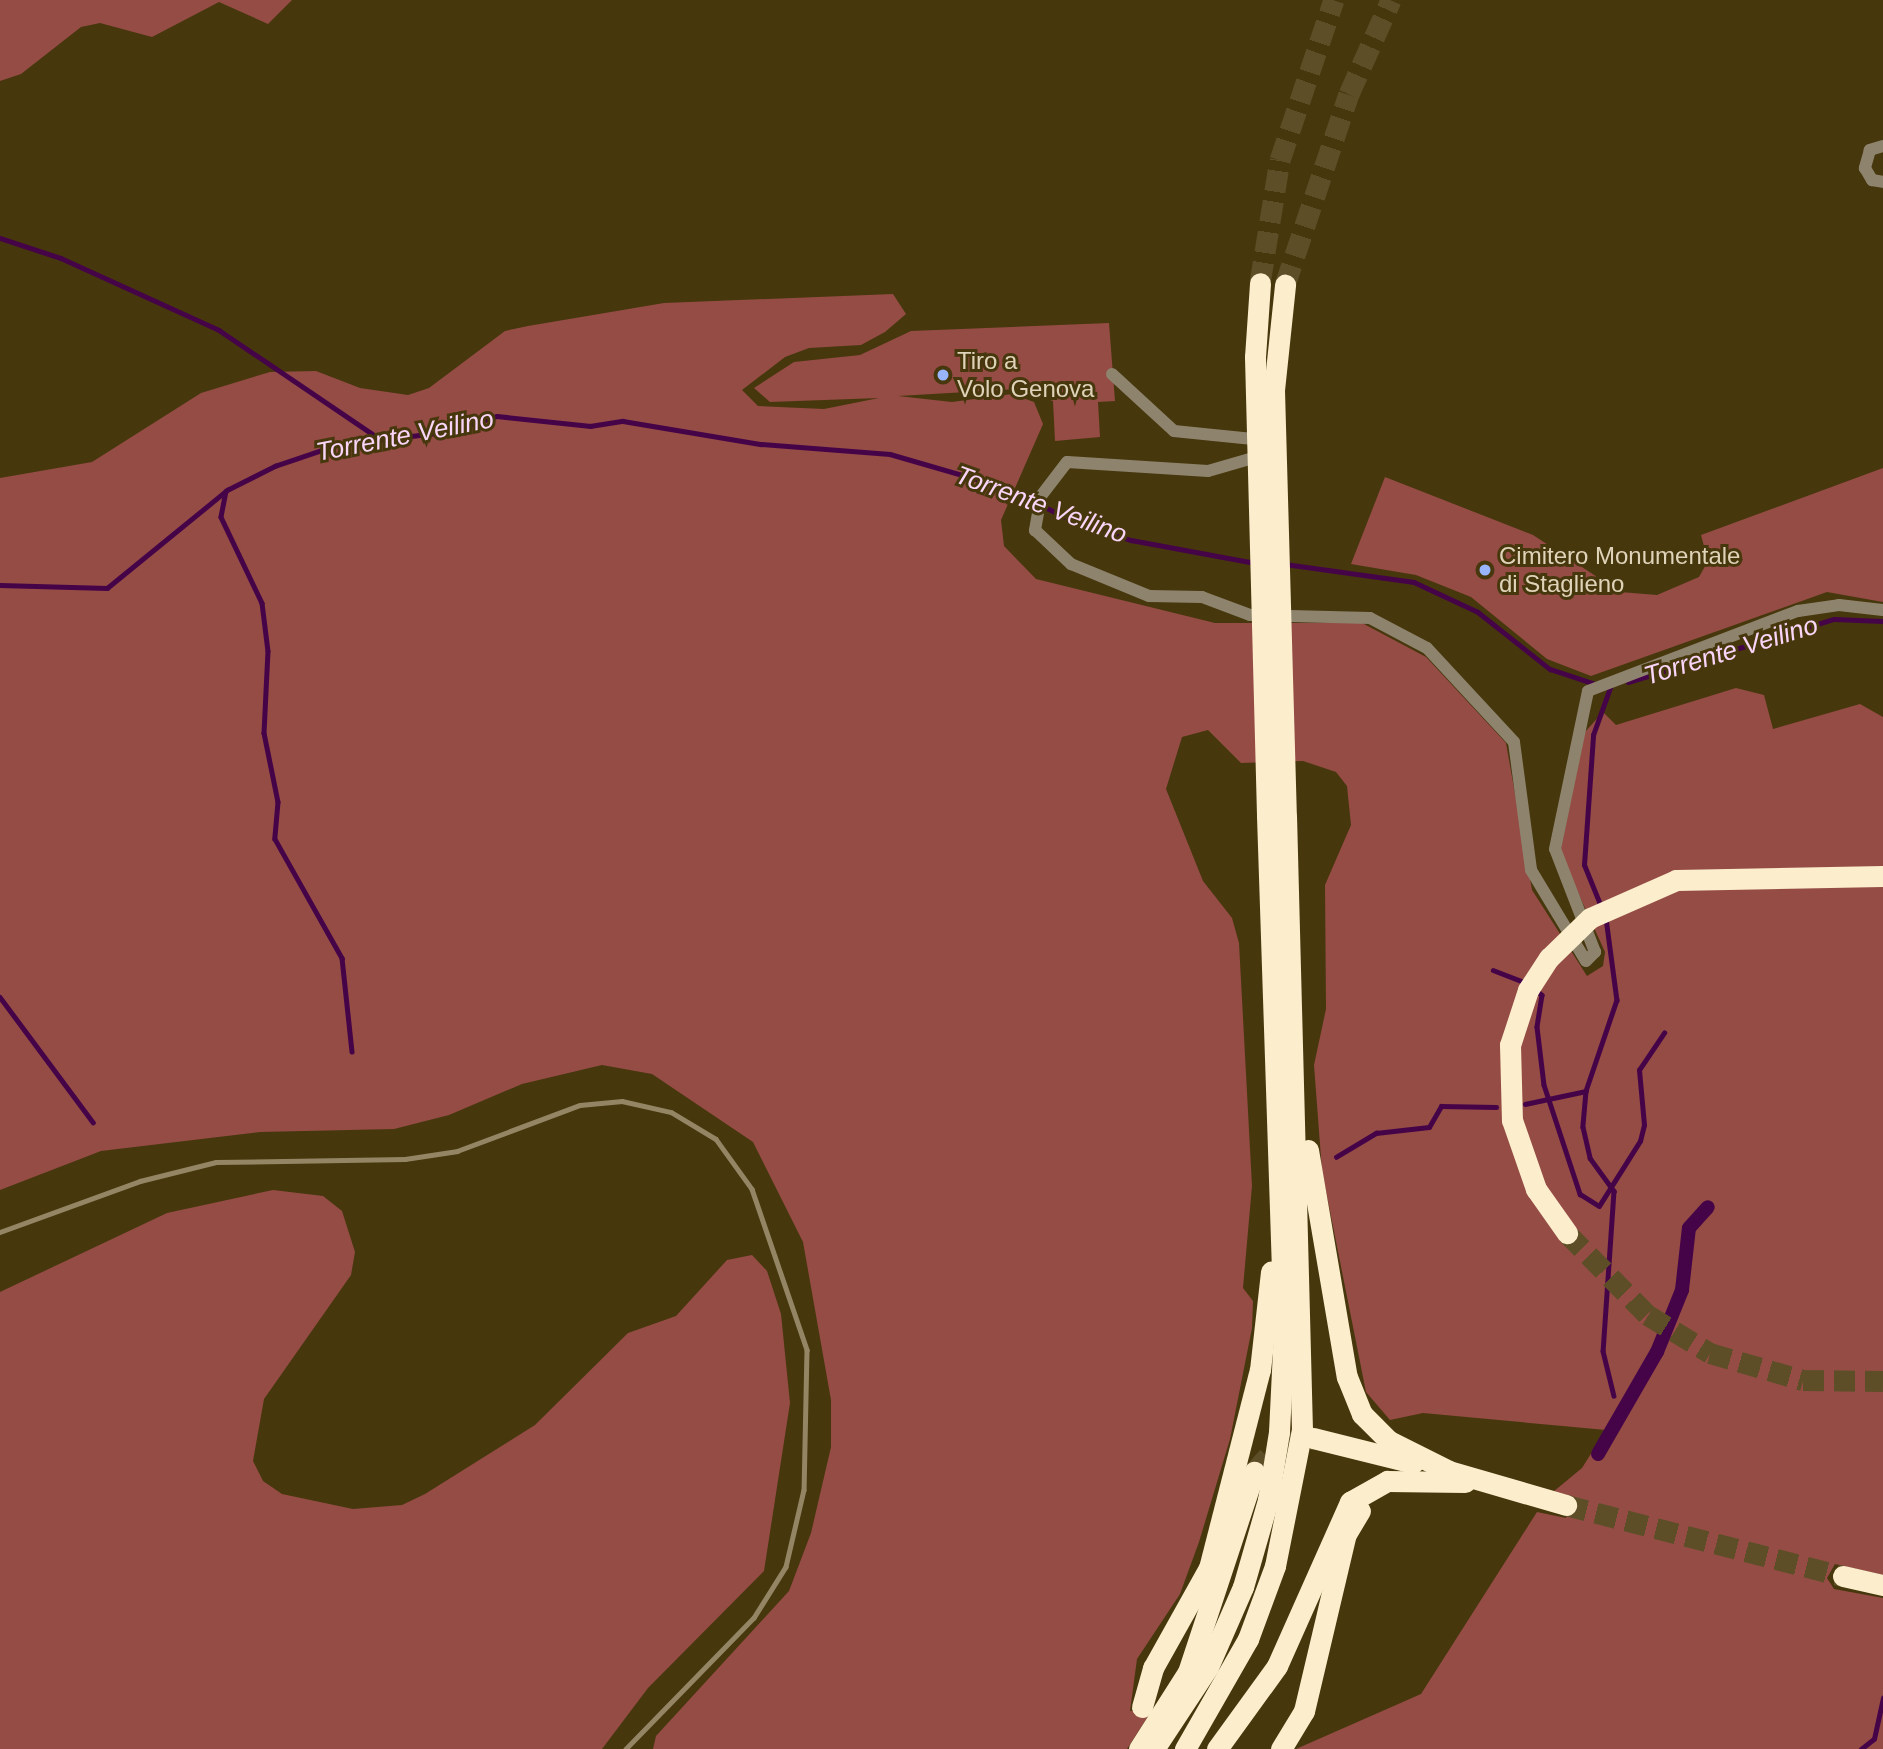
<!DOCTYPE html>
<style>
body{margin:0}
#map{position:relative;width:1883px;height:1749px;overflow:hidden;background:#47370d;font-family:Helvetica,sans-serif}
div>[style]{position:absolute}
.green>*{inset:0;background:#944c45}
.stream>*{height:4.5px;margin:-2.25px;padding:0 2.25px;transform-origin:2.25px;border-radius:2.25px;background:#460448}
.canal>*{height:14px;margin:-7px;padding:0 7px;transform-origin:7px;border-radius:7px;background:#460448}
.highway-tunnel>*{height:21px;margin-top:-10.5px;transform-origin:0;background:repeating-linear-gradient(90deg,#5e4e27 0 21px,transparent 0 31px)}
.minor>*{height:12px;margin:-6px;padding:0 6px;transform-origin:6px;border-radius:6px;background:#8e846e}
.highway>*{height:21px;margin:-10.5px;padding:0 10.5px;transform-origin:10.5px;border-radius:10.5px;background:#fcedcc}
.rail>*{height:4.5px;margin:-2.25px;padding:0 2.25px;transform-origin:2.25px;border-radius:2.25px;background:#948664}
.highway-bridge>*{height:21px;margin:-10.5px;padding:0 10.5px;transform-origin:10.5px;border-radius:10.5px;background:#fcedcc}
.dots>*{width:19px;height:19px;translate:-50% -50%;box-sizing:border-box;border:4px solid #47370d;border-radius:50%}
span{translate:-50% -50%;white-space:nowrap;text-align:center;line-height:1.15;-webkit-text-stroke:6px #47370d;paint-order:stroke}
.poi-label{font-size:24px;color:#dfd3b9}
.left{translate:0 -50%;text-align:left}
.water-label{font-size:26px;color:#f9d5f8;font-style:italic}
</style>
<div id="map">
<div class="green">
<i style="clip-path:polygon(0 0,292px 0,268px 24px,219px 2px,152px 37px,100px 23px,81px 27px,21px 74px,0 81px)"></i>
<i style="clip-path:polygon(893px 294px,906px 314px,885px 332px,861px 345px,809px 348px,785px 357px,742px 390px,758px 406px,824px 409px,879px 398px,770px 402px,754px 388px,794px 362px,860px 355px,911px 331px,1109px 323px,1115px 401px,1098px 402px,1100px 437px,1055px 441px,1053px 401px,1018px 389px,898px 396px,952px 402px,1012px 394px,1034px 402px,1043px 424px,1001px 520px,1004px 546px,1036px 579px,1215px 623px,1362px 623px,1426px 657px,1506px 743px,1532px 890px,1587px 976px,1603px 966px,1605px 952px,1560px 853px,1585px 732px,1603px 712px,1616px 725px,1736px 688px,1764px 695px,1773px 729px,1860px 704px,1883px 717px,1883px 1575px,1835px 1564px,1827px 1578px,1834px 1589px,1883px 1598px,1883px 1749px,1296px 1749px,1421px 1694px,1537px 1512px,1566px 1518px,1572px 1496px,1553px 1492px,1582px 1468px,1606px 1430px,1423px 1413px,1390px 1420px,1366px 1392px,1322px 1171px,1314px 1065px,1326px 1009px,1325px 885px,1351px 825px,1347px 786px,1336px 772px,1303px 761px,1241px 763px,1208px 730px,1182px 737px,1166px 789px,1203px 881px,1232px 918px,1239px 943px,1252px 1186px,1243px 1288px,1253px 1301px,1252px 1328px,1230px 1439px,1199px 1542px,1180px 1594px,1137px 1659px,1130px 1711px,1152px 1710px,1127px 1749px,653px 1749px,656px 1736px,789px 1591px,811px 1533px,831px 1447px,831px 1400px,803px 1242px,753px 1142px,652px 1074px,602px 1065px,522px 1084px,449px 1115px,394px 1129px,260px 1132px,101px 1151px,0 1190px,0 478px,92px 462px,201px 393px,270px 372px,316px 371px,360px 388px,408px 395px,429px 388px,505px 331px,528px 326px,664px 303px)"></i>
<i style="clip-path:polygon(1883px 468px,1883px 602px,1827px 592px,1591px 676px,1547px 659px,1471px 597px,1416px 575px,1351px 564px,1385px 477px,1533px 535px,1620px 592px,1657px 595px,1699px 577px,1708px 561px,1701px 535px)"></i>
<i style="clip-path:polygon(273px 1190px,323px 1196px,342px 1211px,355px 1252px,351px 1275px,264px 1399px,253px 1461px,263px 1481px,282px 1494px,353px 1509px,402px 1505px,425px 1494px,535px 1425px,628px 1333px,676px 1316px,727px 1260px,752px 1255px,767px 1271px,781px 1314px,790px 1403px,764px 1571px,648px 1688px,602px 1749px,0 1749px,0 1292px,167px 1213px)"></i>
</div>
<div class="stream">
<i style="left:0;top:238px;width:64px;rotate:18.2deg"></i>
<i style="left:61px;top:258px;width:174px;rotate:24.5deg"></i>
<i style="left:219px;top:330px;width:191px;rotate:34.1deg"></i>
<i style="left:226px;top:491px;width:26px;rotate:101deg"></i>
<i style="left:221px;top:517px;width:95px;rotate:64.5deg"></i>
<i style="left:262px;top:603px;width:48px;rotate:82.9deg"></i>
<i style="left:268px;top:651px;width:82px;rotate:92.8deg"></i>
<i style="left:264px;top:733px;width:70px;rotate:78.5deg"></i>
<i style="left:278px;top:802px;width:37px;rotate:95deg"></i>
<i style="left:275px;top:839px;width:137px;rotate:60.6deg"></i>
<i style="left:342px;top:958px;width:94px;rotate:83.9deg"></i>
<i style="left:1285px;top:564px;width:130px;rotate:7.9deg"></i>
<i style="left:1414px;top:582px;width:71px;rotate:25.1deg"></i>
<i style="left:1478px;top:612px;width:92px;rotate:38.4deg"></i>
<i style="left:1550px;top:669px;width:47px;rotate:18.4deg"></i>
<i style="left:0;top:585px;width:107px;rotate:1.6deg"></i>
<i style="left:107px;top:588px;width:155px;rotate:-39.2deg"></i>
<i style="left:227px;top:490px;width:54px;rotate:-26.6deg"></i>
<i style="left:275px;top:466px;width:65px;rotate:-18.7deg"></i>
<i style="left:337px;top:445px;width:116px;rotate:-6.9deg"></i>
<i style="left:452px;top:431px;width:47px;rotate:-18.4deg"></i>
<i style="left:497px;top:416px;width:94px;rotate:6.1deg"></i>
<i style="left:590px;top:426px;width:33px;rotate:-9deg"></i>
<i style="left:623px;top:421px;width:140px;rotate:9.5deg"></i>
<i style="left:761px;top:444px;width:129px;rotate:4.4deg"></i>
<i style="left:890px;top:454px;width:122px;rotate:16.2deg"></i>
<i style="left:1007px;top:488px;width:78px;rotate:26.6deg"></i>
<i style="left:1077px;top:523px;width:57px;rotate:17.5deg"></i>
<i style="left:1131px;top:540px;width:126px;rotate:10.5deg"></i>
<i style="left:1628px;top:682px;width:215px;rotate:-17deg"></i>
<i style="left:1834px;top:619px;width:49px;rotate:2.3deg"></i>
<i style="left:1601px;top:907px;width:45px;rotate:-112deg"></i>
<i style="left:1584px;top:865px;width:130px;rotate:-86deg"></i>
<i style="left:1593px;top:735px;width:53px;rotate:-70.2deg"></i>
<i style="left:1606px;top:918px;width:83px;rotate:82.4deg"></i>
<i style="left:1617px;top:1000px;width:96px;rotate:108.8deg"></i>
<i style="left:1586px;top:1091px;width:36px;rotate:95deg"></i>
<i style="left:1583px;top:1127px;width:32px;rotate:77deg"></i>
<i style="left:1590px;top:1158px;width:41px;rotate:54deg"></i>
<i style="left:1614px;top:1191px;width:160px;rotate:93.9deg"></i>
<i style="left:1603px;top:1351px;width:46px;rotate:76.3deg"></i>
<i style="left:1493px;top:970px;width:34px;rotate:21deg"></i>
<i style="left:1535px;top:989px;width:9px;rotate:41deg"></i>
<i style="left:1542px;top:995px;width:32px;rotate:99deg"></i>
<i style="left:1537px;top:1027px;width:58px;rotate:83.1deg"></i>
<i style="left:1544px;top:1085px;width:115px;rotate:71.7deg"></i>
<i style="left:1580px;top:1194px;width:22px;rotate:32deg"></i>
<i style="left:1599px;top:1206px;width:77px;rotate:-57.8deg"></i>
<i style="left:1640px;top:1141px;width:16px;rotate:-76deg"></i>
<i style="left:1644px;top:1125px;width:55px;rotate:-95.2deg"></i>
<i style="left:1639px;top:1070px;width:45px;rotate:-56deg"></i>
<i style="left:0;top:997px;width:156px;rotate:53.4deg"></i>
<i style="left:1525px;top:1104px;width:62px;rotate:-12deg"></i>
<i style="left:1336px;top:1157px;width:47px;rotate:-31deg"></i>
<i style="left:1376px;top:1133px;width:53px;rotate:-6.5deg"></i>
<i style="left:1429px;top:1127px;width:24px;rotate:-60deg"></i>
<i style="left:1441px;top:1106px;width:55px;rotate:1deg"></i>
<i style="left:1861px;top:1749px;width:16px;rotate:-38deg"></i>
<i style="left:1874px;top:1739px;width:42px;rotate:-77.6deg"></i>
</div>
<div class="canal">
<i style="left:1598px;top:1454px;width:118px;rotate:-60deg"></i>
<i style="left:1657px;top:1352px;width:67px;rotate:-68deg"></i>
<i style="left:1682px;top:1290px;width:62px;rotate:-83.6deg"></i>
<i style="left:1689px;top:1228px;width:28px;rotate:-48deg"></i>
</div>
<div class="highway-tunnel">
<i style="left:1260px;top:283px;width:125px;rotate:-80.8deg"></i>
<i style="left:1280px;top:160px;width:169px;rotate:-71.4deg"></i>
<i style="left:1285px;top:285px;width:201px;rotate:-71.5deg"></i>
<i style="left:1349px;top:94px;width:103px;rotate:-65.9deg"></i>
<i style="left:1567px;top:1233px;width:115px;rotate:45.4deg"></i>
<i style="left:1648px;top:1315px;width:73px;rotate:31.5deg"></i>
<i style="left:1710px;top:1353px;width:97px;rotate:16.2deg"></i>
<i style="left:1803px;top:1380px;width:80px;rotate:0.7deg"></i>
<i style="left:1254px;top:1472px;width:36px;rotate:-48deg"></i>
<i style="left:1278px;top:1445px;width:36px;rotate:-11deg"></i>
<i style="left:1566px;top:1505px;width:286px;rotate:14.4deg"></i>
</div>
<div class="minor">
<i style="left:1883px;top:146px;width:14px;rotate:163deg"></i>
<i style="left:1870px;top:150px;width:19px;rotate:106deg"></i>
<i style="left:1865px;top:168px;width:14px;rotate:60deg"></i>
<i style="left:1872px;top:180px;width:11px;rotate:10deg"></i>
<i style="left:1112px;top:374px;width:84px;rotate:42.6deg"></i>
<i style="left:1174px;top:431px;width:89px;rotate:5.8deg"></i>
<i style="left:1260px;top:456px;width:54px;rotate:163.9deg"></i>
<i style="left:1208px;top:471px;width:141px;rotate:-176.3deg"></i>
<i style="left:1067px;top:462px;width:43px;rotate:127.4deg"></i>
<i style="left:1041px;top:496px;width:35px;rotate:100deg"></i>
<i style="left:1035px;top:530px;width:50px;rotate:43.4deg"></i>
<i style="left:1071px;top:564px;width:84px;rotate:22.3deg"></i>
<i style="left:1149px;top:596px;width:53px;rotate:1.1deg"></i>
<i style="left:1202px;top:597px;width:51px;rotate:20.6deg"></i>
<i style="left:1250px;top:615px;width:120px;rotate:1.4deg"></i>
<i style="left:1370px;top:618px;width:64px;rotate:27.8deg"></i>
<i style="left:1427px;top:648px;width:128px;rotate:47.2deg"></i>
<i style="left:1514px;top:742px;width:129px;rotate:82.4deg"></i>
<i style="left:1531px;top:870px;width:106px;rotate:58.9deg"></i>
<i style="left:1586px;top:961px;width:13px;rotate:-45deg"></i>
<i style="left:1595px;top:952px;width:110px;rotate:-111.2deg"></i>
<i style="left:1555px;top:849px;width:161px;rotate:-78.2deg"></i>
<i style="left:1588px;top:691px;width:225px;rotate:-20.9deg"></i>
<i style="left:1798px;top:611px;width:41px;rotate:-8.3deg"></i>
<i style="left:1839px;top:605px;width:44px;rotate:6.5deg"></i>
</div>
<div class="highway">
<i style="left:1255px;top:357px;width:74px;rotate:-86.1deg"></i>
<i style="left:1274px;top:390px;width:106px;rotate:-84deg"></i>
<i style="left:1676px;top:880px;width:207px;rotate:-1.1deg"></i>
<i style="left:1528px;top:990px;width:58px;rotate:108.1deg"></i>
<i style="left:1510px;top:1045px;width:75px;rotate:88.5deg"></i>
<i style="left:1512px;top:1120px;width:73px;rotate:70.8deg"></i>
<i style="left:1536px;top:1189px;width:54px;rotate:54.8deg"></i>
<i style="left:1308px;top:1150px;width:230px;rotate:80.3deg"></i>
<i style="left:1347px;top:1377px;width:40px;rotate:68deg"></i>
<i style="left:1362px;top:1414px;width:38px;rotate:45deg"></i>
<i style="left:1389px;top:1441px;width:67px;rotate:26.6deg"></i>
<i style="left:1449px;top:1471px;width:122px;rotate:16.2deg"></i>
<i style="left:1313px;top:1438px;width:103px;rotate:14deg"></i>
<i style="left:1843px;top:1576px;width:41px;rotate:12.7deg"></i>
<i style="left:1142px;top:1707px;width:41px;rotate:-74.2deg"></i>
<i style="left:1153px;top:1668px;width:115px;rotate:-60.8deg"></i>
<i style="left:1209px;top:1568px;width:204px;rotate:-75.6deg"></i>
<i style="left:1260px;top:1370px;width:99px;rotate:-83.6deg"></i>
<i style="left:1139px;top:1749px;width:91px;rotate:-57.5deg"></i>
<i style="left:1188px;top:1672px;width:211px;rotate:-71.7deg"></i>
<i style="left:1154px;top:1749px;width:98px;rotate:-56.6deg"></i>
<i style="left:1208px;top:1667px;width:87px;rotate:-66.4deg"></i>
<i style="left:1243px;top:1587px;width:91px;rotate:-74deg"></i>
<i style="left:1268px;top:1500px;width:69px;rotate:-80.8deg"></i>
<i style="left:1279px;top:1432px;width:101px;rotate:-87.2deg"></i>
<i style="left:1284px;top:1331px;width:516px;rotate:-91.89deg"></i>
<i style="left:1185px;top:1749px;width:127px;rotate:-60.2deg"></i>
<i style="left:1248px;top:1639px;width:78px;rotate:-69.7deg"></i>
<i style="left:1275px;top:1566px;width:139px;rotate:-78.8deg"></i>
<i style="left:1302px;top:1430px;width:614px;rotate:-91.49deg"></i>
<i style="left:1217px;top:1749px;width:102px;rotate:-54.1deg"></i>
<i style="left:1277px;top:1666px;width:180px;rotate:-66deg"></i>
<i style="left:1350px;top:1502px;width:43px;rotate:-29.6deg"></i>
<i style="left:1387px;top:1481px;width:78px;rotate:0.7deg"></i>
<i style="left:1281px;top:1749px;width:44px;rotate:-58.8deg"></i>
<i style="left:1304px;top:1711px;width:182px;rotate:-76.7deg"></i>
<i style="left:1346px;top:1534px;width:27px;rotate:-59deg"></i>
</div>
<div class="rail">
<i style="left:0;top:1232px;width:149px;rotate:-20deg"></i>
<i style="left:140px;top:1181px;width:78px;rotate:-14deg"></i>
<i style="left:216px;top:1162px;width:189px;rotate:-0.9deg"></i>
<i style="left:405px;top:1159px;width:53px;rotate:-8.7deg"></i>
<i style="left:457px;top:1151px;width:131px;rotate:-20.5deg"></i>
<i style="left:580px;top:1105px;width:42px;rotate:-5.4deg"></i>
<i style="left:622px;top:1101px;width:50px;rotate:12.7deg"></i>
<i style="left:671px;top:1112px;width:52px;rotate:31deg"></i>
<i style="left:716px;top:1139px;width:62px;rotate:54.2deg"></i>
<i style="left:752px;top:1189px;width:170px;rotate:71.1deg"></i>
<i style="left:807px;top:1350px;width:140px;rotate:91.2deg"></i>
<i style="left:804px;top:1490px;width:79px;rotate:103.2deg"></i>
<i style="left:786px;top:1567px;width:60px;rotate:122.1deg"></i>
<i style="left:754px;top:1618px;width:183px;rotate:134.3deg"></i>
</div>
<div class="highway-bridge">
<i style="left:1255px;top:357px;width:458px;rotate:88.5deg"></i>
<i style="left:1274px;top:390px;width:426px;rotate:88.4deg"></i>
<i style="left:1528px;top:990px;width:38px;rotate:-57deg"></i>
<i style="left:1549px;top:958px;width:57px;rotate:-44.3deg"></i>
<i style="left:1590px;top:918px;width:94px;rotate:-23.8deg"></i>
</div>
<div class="dots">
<i style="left:943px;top:375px;background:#98b5fd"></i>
<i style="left:1485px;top:570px;background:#98b5fd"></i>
</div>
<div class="poi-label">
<span class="left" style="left:957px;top:375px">Tiro a<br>Volo Genova</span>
<span class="left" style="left:1499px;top:570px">Cimitero Monumentale<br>di Staglieno</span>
</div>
<div class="water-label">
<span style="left:405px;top:436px;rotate:-11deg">Torrente Veilino</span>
<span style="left:1041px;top:505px;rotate:20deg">Torrente Veilino</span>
<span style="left:1731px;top:651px;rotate:-17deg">Torrente Veilino</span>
</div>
</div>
